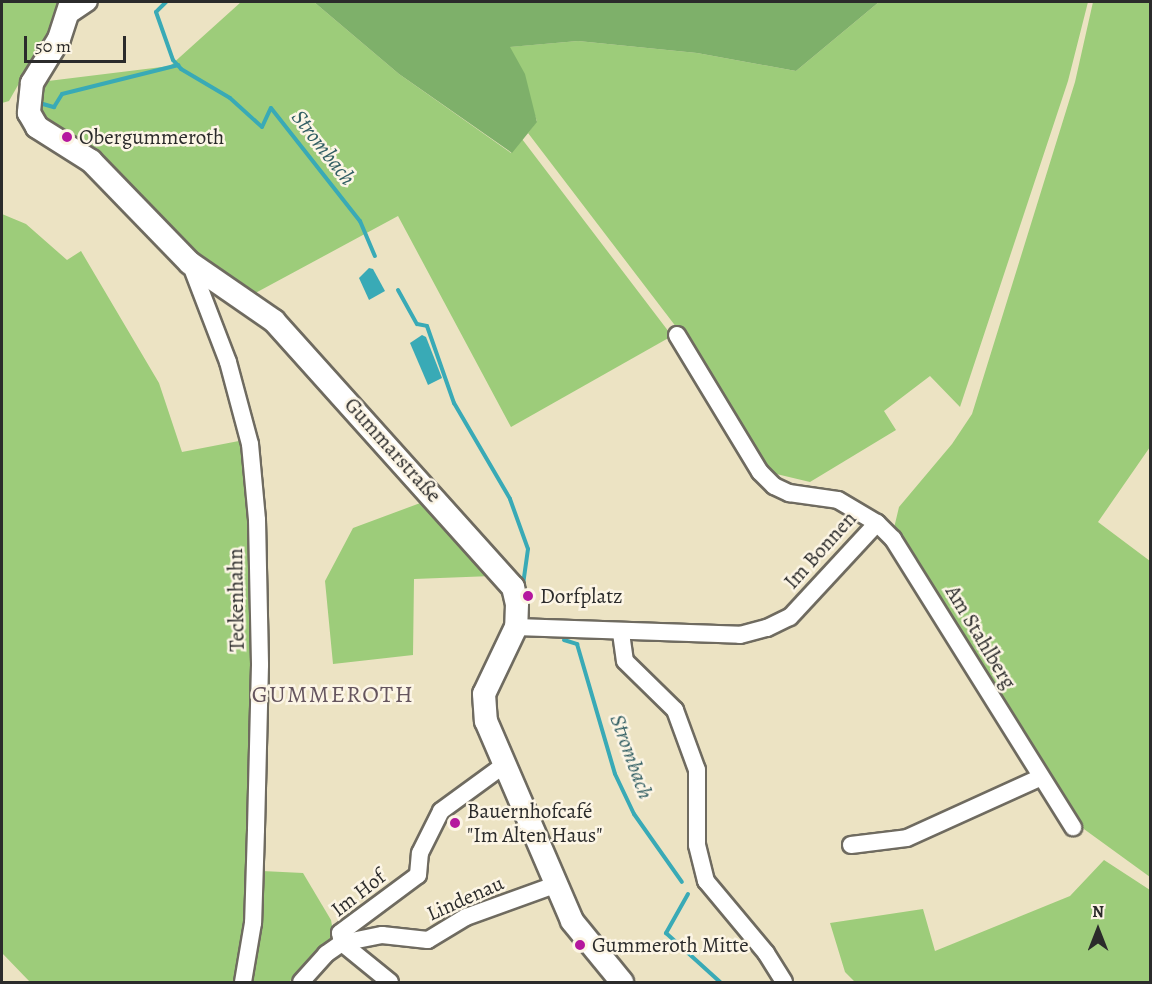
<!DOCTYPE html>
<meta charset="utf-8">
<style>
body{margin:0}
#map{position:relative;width:1152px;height:984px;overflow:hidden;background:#ece3c3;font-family:Alegreya,serif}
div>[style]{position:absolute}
.green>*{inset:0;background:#9dcc7a}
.forest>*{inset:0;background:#7eb06a}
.water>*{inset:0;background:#39aab6}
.stream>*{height:4px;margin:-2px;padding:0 2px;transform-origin:2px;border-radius:2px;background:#39aab6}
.roads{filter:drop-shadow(2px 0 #6f6b60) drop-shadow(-2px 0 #6f6b60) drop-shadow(0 2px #6f6b60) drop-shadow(0 -2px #6f6b60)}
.street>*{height:16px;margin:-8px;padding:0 8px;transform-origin:8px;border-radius:8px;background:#fff}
.secondary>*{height:22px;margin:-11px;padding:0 11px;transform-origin:11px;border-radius:11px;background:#fff}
.dots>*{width:16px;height:16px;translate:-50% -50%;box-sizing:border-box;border:3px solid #fcf5e5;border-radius:50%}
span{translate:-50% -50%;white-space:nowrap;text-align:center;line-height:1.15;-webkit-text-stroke:5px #fcf5e5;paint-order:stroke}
.poi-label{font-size:21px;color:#2b2b2b}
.left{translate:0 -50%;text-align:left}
.street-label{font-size:21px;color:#2b2b2b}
.water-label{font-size:22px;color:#315e63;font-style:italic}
.quarter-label{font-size:24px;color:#65555e;letter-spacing:1.5px}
.frame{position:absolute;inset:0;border:3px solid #2b2b2b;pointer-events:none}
.north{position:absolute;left:1068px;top:900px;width:60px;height:60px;-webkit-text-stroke:4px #fcf5e5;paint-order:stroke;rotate:0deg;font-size:16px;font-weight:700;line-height:24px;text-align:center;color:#2b2b2b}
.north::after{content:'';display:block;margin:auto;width:21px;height:27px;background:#2b2b2b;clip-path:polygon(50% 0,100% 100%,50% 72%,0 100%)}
.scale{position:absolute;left:24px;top:36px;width:102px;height:27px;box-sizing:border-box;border:3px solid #2b2b2b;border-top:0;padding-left:8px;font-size:18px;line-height:21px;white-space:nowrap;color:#2b2b2b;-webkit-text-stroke:4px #fcf5e5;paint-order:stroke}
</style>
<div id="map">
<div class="green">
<i style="clip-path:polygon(2px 2px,65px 2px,9px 101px,2px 103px)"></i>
<i style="clip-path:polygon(241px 2px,314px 2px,399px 74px,511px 153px,522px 139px,672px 336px,511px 427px,398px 216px,250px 296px,185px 248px,44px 123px,34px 104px,40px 82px,170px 66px)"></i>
<i style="clip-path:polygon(879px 2px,1088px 2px,1068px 81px,960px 407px,930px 376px,884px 411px,896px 430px,810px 482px,768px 472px,680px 332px,528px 133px,537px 121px,509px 47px,578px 41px,697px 53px,796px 71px)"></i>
<i style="clip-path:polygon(1093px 2px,1150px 2px,1150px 447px,1098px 522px,1150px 561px,1150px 877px,1077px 824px,894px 528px,899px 507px,952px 444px,972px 414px,1075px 82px)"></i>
<i style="clip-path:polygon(2px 214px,26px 224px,67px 260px,81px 251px,159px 383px,182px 452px,244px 440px,252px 520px,254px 663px,249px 922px,237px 982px,30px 982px,2px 953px)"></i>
<i style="clip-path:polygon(423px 502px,492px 576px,414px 579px,413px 655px,333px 664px,325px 581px,353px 528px)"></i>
<i style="clip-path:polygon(1104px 860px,1150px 890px,1150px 982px,855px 982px,845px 972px,830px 923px,923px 909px,935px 951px,1070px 896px)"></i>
<i style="clip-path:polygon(262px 871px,303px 873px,331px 920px,334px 937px,289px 982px,249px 982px)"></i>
</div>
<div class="forest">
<i style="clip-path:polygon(314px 2px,879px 2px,796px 71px,697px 53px,578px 41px,510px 47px,525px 74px,537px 122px,512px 153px,399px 74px)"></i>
</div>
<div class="water">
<i style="clip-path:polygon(369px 268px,373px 269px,385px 291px,369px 300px,359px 278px)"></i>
<i style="clip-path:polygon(422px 335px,426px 337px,442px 378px,428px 385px,410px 343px)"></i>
</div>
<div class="stream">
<i style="left:166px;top:2px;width:14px;rotate:135deg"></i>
<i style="left:156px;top:12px;width:51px;rotate:70.5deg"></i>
<i style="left:173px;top:60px;width:12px;rotate:48deg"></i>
<i style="left:181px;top:69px;width:57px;rotate:30.6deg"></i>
<i style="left:230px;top:98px;width:43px;rotate:42.2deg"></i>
<i style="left:262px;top:127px;width:21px;rotate:-65deg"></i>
<i style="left:271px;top:108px;width:144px;rotate:51.8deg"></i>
<i style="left:360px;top:221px;width:38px;rotate:67deg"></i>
<i style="left:36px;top:102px;width:19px;rotate:16deg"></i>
<i style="left:54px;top:107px;width:15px;rotate:-58deg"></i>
<i style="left:62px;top:94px;width:120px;rotate:-14deg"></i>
<i style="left:398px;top:290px;width:39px;rotate:61deg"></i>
<i style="left:417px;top:324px;width:10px;rotate:11deg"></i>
<i style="left:427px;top:326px;width:82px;rotate:70.7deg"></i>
<i style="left:454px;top:403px;width:111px;rotate:59.7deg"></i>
<i style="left:510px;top:499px;width:53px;rotate:70.2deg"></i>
<i style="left:528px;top:549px;width:35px;rotate:98deg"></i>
<i style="left:564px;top:640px;width:14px;rotate:17deg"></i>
<i style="left:577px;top:644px;width:135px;rotate:73.7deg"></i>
<i style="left:615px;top:774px;width:44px;rotate:64.6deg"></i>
<i style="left:634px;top:814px;width:83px;rotate:54.8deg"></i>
<i style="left:688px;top:894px;width:45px;rotate:119.4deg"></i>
<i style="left:666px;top:933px;width:73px;rotate:42.2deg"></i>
</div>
<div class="roads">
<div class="street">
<i style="left:68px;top:16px;width:25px;rotate:-34deg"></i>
<i style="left:190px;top:263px;width:106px;rotate:69deg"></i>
<i style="left:228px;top:362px;width:85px;rotate:75deg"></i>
<i style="left:250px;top:444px;width:76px;rotate:84.7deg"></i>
<i style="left:257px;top:520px;width:145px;rotate:88.8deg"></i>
<i style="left:260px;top:665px;width:165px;rotate:91.4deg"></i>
<i style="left:256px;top:830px;width:93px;rotate:91.8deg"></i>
<i style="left:253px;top:923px;width:60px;rotate:99.6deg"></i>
<i style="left:677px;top:335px;width:160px;rotate:58.8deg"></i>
<i style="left:760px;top:472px;width:20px;rotate:45deg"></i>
<i style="left:774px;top:486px;width:17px;rotate:25deg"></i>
<i style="left:789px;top:493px;width:49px;rotate:8.1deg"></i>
<i style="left:838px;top:500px;width:45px;rotate:30.5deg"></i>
<i style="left:877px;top:523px;width:23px;rotate:45deg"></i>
<i style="left:893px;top:539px;width:340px;rotate:58deg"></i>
<i style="left:516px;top:627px;width:224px;rotate:2deg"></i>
<i style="left:740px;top:635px;width:28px;rotate:-15deg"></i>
<i style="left:767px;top:628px;width:25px;rotate:-26deg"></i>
<i style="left:790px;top:617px;width:128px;rotate:-47.2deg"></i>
<i style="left:621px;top:633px;width:28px;rotate:82deg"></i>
<i style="left:625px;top:661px;width:70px;rotate:44.4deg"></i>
<i style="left:675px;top:710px;width:64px;rotate:69.9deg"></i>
<i style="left:697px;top:770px;width:75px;rotate:90deg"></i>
<i style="left:697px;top:845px;width:37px;rotate:76deg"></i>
<i style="left:706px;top:881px;width:94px;rotate:50.2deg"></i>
<i style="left:766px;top:953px;width:34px;rotate:58deg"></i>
<i style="left:851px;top:845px;width:56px;rotate:-7.1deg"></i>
<i style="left:907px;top:838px;width:145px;rotate:-24.4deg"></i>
<i style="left:301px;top:982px;width:38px;rotate:-48deg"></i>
<i style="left:326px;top:954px;width:19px;rotate:-35deg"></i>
<i style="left:342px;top:943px;width:41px;rotate:-11.3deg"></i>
<i style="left:382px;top:935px;width:46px;rotate:6.2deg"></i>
<i style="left:428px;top:940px;width:44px;rotate:-31.2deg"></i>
<i style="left:466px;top:917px;width:95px;rotate:-19.8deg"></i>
<i style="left:390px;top:982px;width:62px;rotate:-140.9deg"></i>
<i style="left:342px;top:943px;width:10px;rotate:-101deg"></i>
<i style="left:340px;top:933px;width:97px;rotate:-36.6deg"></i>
<i style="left:418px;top:875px;width:22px;rotate:-85deg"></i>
<i style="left:420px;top:853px;width:47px;rotate:-63.4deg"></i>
<i style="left:441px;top:811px;width:78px;rotate:-36.1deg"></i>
</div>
<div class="secondary">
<i style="left:71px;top:2px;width:39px;rotate:108deg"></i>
<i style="left:59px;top:39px;width:52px;rotate:121.5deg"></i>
<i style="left:32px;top:83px;width:30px;rotate:96deg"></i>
<i style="left:29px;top:113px;width:16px;rotate:60deg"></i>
<i style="left:37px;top:127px;width:64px;rotate:32.2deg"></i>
<i style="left:91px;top:161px;width:142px;rotate:45.9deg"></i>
<i style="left:190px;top:263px;width:102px;rotate:34.6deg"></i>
<i style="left:274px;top:321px;width:358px;rotate:48.1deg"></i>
<i style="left:513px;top:587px;width:17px;rotate:77deg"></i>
<i style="left:517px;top:604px;width:23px;rotate:92deg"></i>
<i style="left:516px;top:627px;width:74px;rotate:115.5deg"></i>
<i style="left:484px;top:694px;width:27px;rotate:86deg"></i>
<i style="left:486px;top:721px;width:218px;rotate:66.7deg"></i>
<i style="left:572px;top:921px;width:79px;rotate:50.7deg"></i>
</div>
</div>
<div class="dots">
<i style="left:67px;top:137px;background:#b5179e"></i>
<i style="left:528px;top:596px;background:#b5179e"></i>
<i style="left:455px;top:823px;background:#b5179e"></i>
<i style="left:580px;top:945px;background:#b5179e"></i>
</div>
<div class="poi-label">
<span class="left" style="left:79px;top:137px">Obergummeroth</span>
<span class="left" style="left:540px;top:596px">Dorfplatz</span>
<span class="left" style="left:467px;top:823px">Bauernhofcafé<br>"Im Alten Haus"</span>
<span class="left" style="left:592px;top:945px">Gummeroth Mitte</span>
</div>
<div class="street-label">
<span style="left:393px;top:450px;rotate:48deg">Gummarstraße</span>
<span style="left:820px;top:550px;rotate:-48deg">Im Bonnen</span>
<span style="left:236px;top:600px;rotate:-91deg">Teckenhahn</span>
<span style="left:981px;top:637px;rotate:59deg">Am Stahlberg</span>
<span style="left:358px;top:893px;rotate:-38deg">Im Hof</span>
<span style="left:465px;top:898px;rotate:-24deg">Lindenau</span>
</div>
<div class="water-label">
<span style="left:323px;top:148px;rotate:52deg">Strombach</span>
<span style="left:631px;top:757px;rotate:70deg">Strombach</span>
</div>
<div class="quarter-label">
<span style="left:333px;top:695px">GUMMEROTH</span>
</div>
<div class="frame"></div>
<div class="north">N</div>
<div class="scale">50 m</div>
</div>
